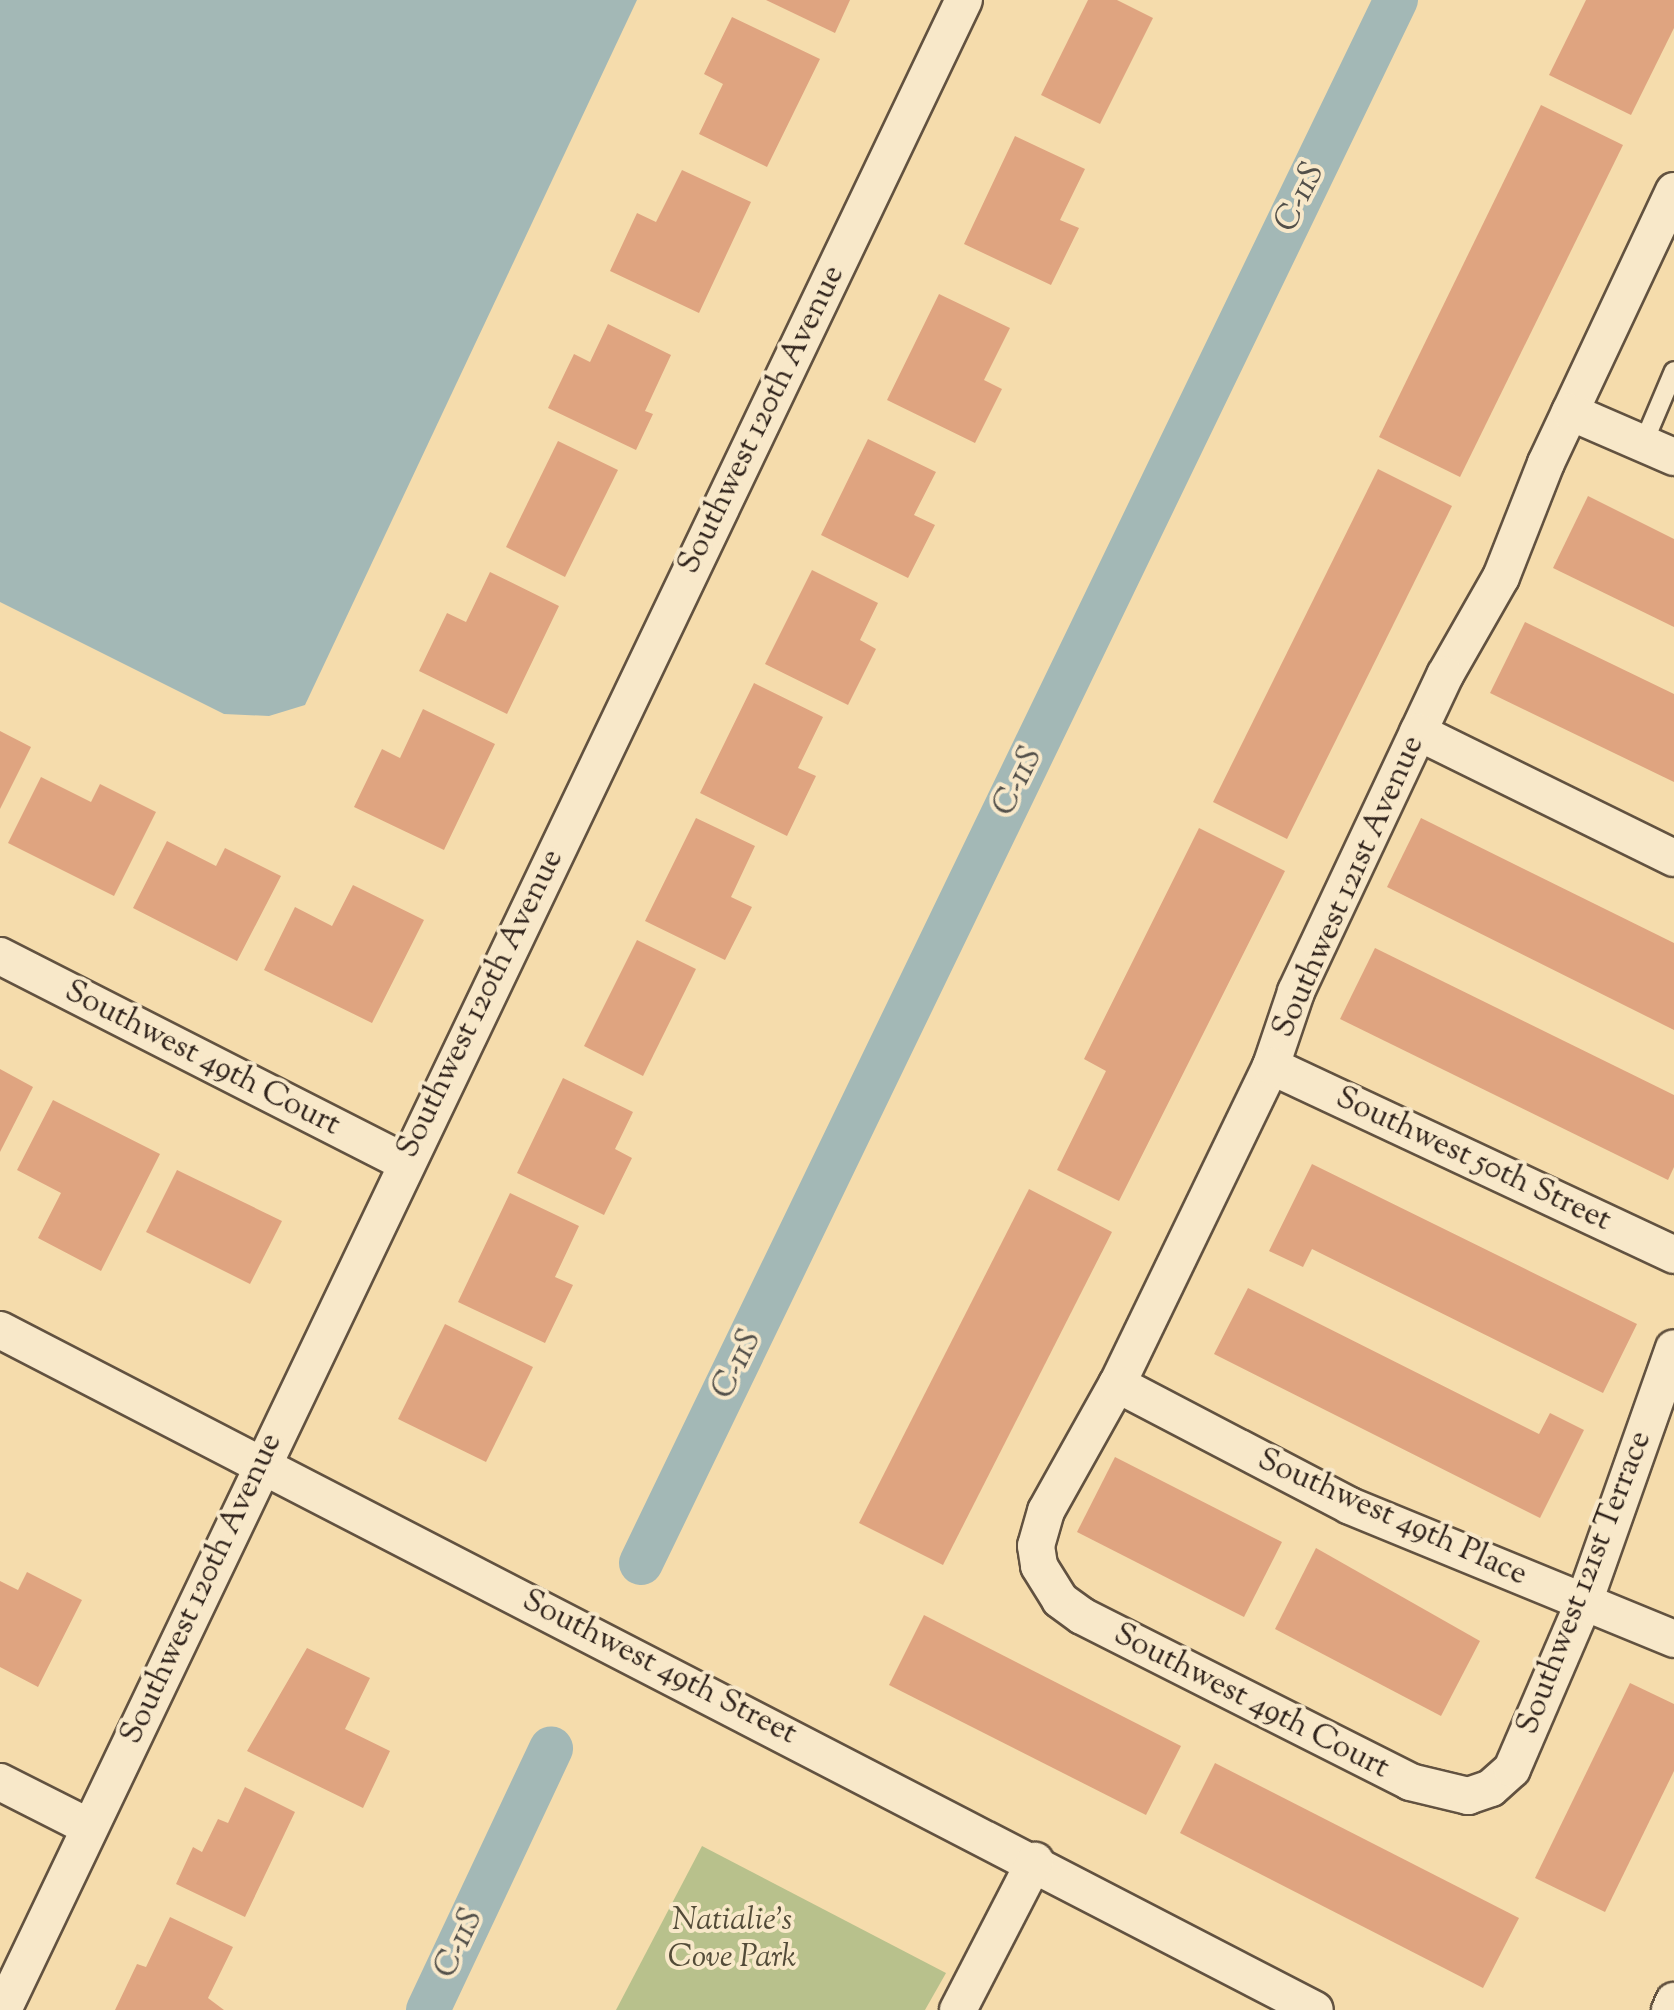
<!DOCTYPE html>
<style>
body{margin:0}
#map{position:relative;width:1674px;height:2010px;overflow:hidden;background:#f5dcac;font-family:"Sorts Mill Goudy",serif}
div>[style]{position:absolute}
.green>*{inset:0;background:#b8c18c}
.water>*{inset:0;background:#a3b8b6}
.canal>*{height:44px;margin:-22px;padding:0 22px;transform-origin:22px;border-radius:22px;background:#a3b8b6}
.building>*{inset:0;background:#dfa480}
.roads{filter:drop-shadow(2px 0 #625240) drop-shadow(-2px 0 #625240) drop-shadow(0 2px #625240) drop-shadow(0 -2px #625240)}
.lane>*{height:18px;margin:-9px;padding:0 9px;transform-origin:9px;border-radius:9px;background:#f8e8c9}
.street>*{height:36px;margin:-18px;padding:0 18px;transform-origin:18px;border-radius:18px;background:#f8e8c9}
span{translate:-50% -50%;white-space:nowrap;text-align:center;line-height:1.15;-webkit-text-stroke:8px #f8e8c9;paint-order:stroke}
.street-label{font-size:32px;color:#31241c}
.park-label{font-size:32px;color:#534b38;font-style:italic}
.water-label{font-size:34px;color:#53504a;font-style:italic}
</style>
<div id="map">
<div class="green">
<i style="clip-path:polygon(702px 1846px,946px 1973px,925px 2010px,616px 2010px)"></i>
</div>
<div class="water">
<i style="clip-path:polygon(0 0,637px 0,305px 705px,269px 716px,224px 714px,0 602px)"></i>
</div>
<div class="canal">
<i style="left:641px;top:1563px;width:1736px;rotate:-64.22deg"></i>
<i style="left:428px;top:2010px;width:289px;rotate:-64.8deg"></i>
</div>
<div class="building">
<i style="clip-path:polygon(766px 0,850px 0,835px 33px)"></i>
<i style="clip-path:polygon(1088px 0,1117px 0,1153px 18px,1100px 124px,1041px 95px)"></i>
<i style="clip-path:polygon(1586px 0,1674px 0,1674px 28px,1631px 115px,1549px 75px)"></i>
<i style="clip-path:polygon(732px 17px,820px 59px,767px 167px,699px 134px,723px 84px,704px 74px)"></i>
<i style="clip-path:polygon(1541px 105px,1623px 145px,1460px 477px,1379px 437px)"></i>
<i style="clip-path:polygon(1015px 136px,1085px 169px,1060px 220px,1079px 228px,1051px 285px,964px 244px)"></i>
<i style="clip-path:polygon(682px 170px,751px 202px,699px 313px,610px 271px,637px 213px,656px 222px)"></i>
<i style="clip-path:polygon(939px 294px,1010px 328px,984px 380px,1002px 389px,975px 443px,887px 400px)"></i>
<i style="clip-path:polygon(608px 324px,671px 355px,645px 411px,653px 414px,636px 450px,548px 408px,574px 354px,590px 362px)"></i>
<i style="clip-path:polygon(868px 439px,936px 472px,914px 515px,935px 525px,908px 578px,821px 535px)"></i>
<i style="clip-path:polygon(558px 441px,618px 470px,565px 577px,506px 547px)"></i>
<i style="clip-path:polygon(1378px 469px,1452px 506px,1287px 839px,1213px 802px)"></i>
<i style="clip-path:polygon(1588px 496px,1674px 539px,1674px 627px,1553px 568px)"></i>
<i style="clip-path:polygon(812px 570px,878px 603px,860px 640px,876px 649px,848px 705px,765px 664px)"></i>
<i style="clip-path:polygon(490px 572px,559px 606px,507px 714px,419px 671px,447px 613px,466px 622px)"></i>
<i style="clip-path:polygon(1525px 622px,1674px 694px,1674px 782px,1490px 693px)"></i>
<i style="clip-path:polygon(754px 683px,823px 717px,798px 768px,816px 776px,787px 836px,700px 793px)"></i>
<i style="clip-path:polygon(423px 709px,495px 744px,444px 850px,354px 807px,382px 749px,400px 758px)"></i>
<i style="clip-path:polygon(0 731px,31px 747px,0 809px)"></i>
<i style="clip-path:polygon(41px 777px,91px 802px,100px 784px,156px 812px,114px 896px,8px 843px)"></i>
<i style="clip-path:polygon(696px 818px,755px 846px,731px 897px,752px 907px,725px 960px,645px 921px)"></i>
<i style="clip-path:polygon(1421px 818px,1674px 943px,1674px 1030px,1387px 887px)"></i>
<i style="clip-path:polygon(1199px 828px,1285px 871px,1119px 1201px,1057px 1170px,1106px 1071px,1084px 1059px)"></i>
<i style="clip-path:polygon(167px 841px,216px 866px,225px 848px,281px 876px,237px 961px,133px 908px)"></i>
<i style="clip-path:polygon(353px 885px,424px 920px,372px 1023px,264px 970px,295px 907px,332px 926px)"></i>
<i style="clip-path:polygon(637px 940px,696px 969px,643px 1076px,584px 1046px)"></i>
<i style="clip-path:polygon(1375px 948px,1674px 1095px,1674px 1167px,1668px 1180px,1340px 1019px)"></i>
<i style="clip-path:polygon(0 1069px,33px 1087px,0 1152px)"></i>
<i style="clip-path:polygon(563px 1078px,633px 1112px,615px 1149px,632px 1158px,604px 1215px,517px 1173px)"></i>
<i style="clip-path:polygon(53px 1100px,160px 1154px,101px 1271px,38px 1238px,61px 1193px,17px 1170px)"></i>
<i style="clip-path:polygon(1312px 1164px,1637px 1324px,1603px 1393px,1312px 1249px,1303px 1267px,1269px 1251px)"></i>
<i style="clip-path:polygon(177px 1170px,282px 1221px,250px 1284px,146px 1232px)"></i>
<i style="clip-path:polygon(1029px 1189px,1112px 1232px,943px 1565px,859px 1523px)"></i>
<i style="clip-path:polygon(510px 1193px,579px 1226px,555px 1277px,573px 1285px,545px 1343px,458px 1302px)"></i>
<i style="clip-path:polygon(1248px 1288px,1539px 1434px,1550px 1413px,1584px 1430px,1540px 1518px,1214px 1354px)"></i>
<i style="clip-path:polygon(445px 1324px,533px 1367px,486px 1462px,398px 1419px)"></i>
<i style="clip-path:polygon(1115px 1457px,1282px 1542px,1244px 1617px,1077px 1532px)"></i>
<i style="clip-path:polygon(1316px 1548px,1480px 1641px,1441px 1716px,1275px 1629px)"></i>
<i style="clip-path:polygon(27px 1572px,82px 1600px,38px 1687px,0 1667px,0 1581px,18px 1590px)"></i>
<i style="clip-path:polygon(924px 1615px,1181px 1746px,1146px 1815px,889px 1685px)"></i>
<i style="clip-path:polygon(307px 1648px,370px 1678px,345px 1729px,390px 1751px,363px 1808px,247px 1751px)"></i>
<i style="clip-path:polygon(1630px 1683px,1674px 1704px,1674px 1771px,1605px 1912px,1535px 1878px)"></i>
<i style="clip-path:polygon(1215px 1763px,1519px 1918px,1483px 1988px,1180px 1833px)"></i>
<i style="clip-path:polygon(245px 1787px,295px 1812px,245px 1917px,176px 1884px,193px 1847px,202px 1852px,218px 1819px,228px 1823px)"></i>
<i style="clip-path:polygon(170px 1917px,233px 1947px,208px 1998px,224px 2010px,115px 2010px,137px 1964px,146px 1967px)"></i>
</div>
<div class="roads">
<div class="lane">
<i style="left:1643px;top:444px;width:79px;rotate:-67deg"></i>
</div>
<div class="street">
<i style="left:1674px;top:191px;width:301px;rotate:115.2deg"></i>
<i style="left:1546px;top:463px;width:123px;rotate:111.5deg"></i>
<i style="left:1501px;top:577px;width:113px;rotate:119.7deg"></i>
<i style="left:1445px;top:675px;width:350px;rotate:115.2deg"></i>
<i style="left:1296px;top:992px;width:78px;rotate:108.7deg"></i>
<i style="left:1271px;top:1066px;width:353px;rotate:115.8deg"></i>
<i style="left:1117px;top:1384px;width:145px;rotate:119.2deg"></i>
<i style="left:1046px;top:1511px;width:36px;rotate:106deg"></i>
<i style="left:1036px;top:1546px;width:20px;rotate:81deg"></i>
<i style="left:1039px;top:1566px;width:40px;rotate:58deg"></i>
<i style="left:1060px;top:1600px;width:27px;rotate:36deg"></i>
<i style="left:1082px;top:1616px;width:368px;rotate:26.8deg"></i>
<i style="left:1410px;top:1782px;width:60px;rotate:13.6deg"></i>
<i style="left:1468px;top:1796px;width:24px;rotate:-19deg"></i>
<i style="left:1491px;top:1788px;width:28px;rotate:-42deg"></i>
<i style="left:1512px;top:1769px;width:182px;rotate:-66.7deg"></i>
<i style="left:1584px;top:1602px;width:269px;rotate:-70.5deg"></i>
<i style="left:1570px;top:412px;width:113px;rotate:23.4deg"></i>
<i style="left:1418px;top:732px;width:285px;rotate:26.2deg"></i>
<i style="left:0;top:956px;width:454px;rotate:27deg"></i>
<i style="left:1271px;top:1066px;width:445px;rotate:25.1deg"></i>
<i style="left:0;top:1330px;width:1480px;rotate:27.34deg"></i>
<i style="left:1117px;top:1384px;width:263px;rotate:27.6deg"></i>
<i style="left:1350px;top:1506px;width:350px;rotate:22.3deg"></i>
<i style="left:0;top:1782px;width:100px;rotate:26.8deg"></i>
<i style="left:3px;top:2010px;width:2228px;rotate:-64.45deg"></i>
<i style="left:958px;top:2010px;width:168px;rotate:-62.7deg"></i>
<i style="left:1670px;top:2010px;width:10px;rotate:-66deg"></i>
</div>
</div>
<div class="street-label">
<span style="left:762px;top:420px;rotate:-64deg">Southwest 120th Avenue</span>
<span style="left:1349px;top:887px;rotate:-66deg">Southwest 121st Avenue</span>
<span style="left:481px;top:1004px;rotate:-64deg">Southwest 120th Avenue</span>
<span style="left:202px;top:1059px;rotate:27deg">Southwest 49th Court</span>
<span style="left:1473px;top:1160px;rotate:25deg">Southwest 50th Street</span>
<span style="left:1392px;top:1518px;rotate:24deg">Southwest 49th Place</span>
<span style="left:1585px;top:1583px;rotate:-69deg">Southwest 121st Terrace</span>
<span style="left:202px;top:1589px;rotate:-65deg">Southwest 120th Avenue</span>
<span style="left:659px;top:1668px;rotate:27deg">Southwest 49th Street</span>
<span style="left:1251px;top:1702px;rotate:27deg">Southwest 49th Court</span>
</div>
<div class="park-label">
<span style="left:732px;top:1940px">Natialie's<br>Cove Park</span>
</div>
<div class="water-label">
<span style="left:1300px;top:198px;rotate:-64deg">C-11S</span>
<span style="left:1018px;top:782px;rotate:-64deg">C-11S</span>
<span style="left:737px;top:1365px;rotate:-64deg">C-11S</span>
<span style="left:459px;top:1944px;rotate:-65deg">C-11S</span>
</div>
</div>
